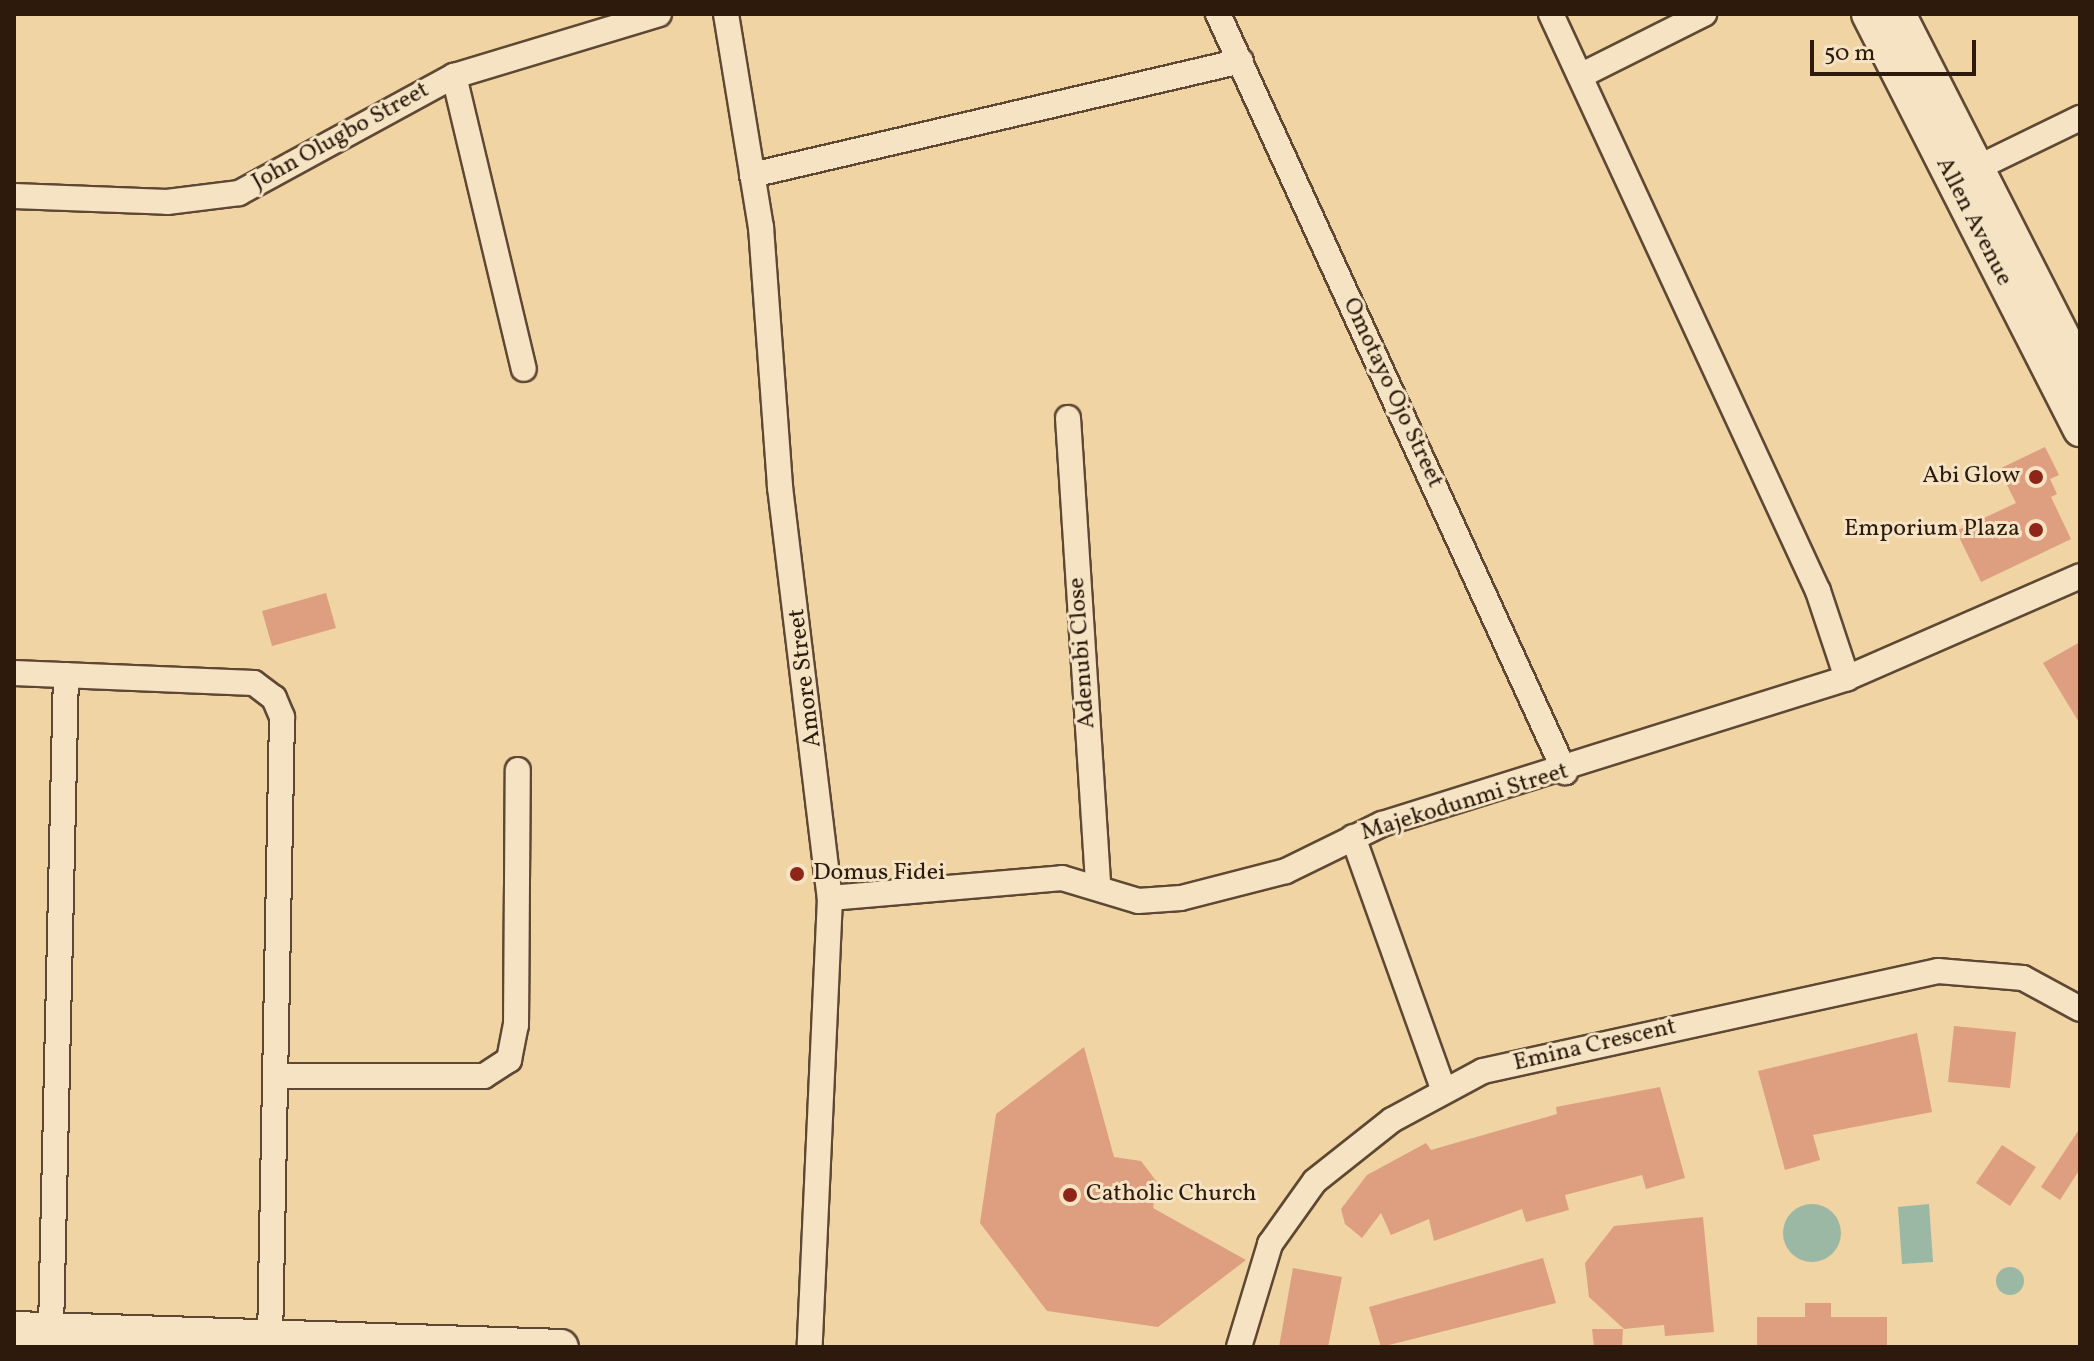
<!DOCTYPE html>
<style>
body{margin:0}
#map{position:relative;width:2094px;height:1361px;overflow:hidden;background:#f0d4a4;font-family:Vollkorn,serif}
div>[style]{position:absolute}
.water>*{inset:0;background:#9ab8a4}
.round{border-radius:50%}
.building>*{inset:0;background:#dd9f80}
.roads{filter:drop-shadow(2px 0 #5e4833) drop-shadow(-2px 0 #5e4833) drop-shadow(0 2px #5e4833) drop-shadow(0 -2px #5e4833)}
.street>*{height:24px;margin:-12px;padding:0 12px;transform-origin:12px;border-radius:12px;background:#f5e3c4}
.secondary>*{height:34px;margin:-17px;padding:0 17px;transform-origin:17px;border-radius:17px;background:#f5e3c4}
.dots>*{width:22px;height:22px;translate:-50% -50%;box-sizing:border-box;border:4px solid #f5e3c4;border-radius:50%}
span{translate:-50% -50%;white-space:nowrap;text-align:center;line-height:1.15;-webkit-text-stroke:6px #f5e3c4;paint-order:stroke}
.street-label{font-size:24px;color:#2e1a0d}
.poi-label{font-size:24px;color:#2e1a0d}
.right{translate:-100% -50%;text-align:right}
.left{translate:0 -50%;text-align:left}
.frame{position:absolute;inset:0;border:16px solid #2e1a0d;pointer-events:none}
.scale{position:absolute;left:1810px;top:40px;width:166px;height:36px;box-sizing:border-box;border:4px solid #2e1a0d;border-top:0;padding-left:10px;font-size:24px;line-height:28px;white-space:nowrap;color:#2e1a0d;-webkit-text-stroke:6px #f5e3c4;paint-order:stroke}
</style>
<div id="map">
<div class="water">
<i style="clip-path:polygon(1929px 1204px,1933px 1262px,1902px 1264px,1898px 1207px)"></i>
<i class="round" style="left:1783px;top:1204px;width:58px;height:58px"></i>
<i class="round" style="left:1996px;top:1267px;width:28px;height:28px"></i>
</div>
<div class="building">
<i style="clip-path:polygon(2045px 447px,2059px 475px,2050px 479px,2057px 494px,2051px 497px,2071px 539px,1981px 582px,1956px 531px,2016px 503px,1999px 469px)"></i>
<i style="clip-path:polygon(326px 593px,336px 628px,272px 646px,262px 611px)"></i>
<i style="clip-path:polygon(2080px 642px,2080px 724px,2043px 663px)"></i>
<i style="clip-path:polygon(1954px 1026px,2016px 1032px,2010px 1088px,1948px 1082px)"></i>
<i style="clip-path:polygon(1917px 1033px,1932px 1112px,1813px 1135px,1820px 1160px,1785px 1170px,1758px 1071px)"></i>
<i style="clip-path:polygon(1084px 1047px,1114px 1157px,1141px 1161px,1157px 1182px,1153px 1208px,1246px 1260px,1158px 1327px,1047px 1311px,980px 1223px,996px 1114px)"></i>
<i style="clip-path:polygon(1660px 1087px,1685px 1178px,1646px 1189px,1642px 1175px,1565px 1195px,1569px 1210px,1526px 1222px,1522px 1209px,1434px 1241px,1429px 1219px,1391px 1235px,1381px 1213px,1362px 1238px,1345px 1224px,1341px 1209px,1367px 1175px,1426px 1143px,1431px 1150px,1557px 1114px,1556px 1107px)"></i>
<i style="clip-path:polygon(2080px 1128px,2080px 1169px,2060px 1200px,2041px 1187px)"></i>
<i style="clip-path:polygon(2002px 1145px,2036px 1167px,2010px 1206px,1976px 1183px)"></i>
<i style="clip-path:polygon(1703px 1217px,1714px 1332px,1665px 1336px,1664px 1325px,1624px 1329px,1589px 1297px,1585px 1263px,1614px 1226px)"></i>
<i style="clip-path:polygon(1543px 1258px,1556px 1303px,1381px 1347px,1369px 1307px)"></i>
<i style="clip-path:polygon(1293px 1268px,1342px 1277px,1328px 1347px,1279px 1347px)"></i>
<i style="clip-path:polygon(1805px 1303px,1831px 1303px,1831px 1317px,1887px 1317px,1887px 1347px,1757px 1347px,1757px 1317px,1805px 1317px)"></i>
<i style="clip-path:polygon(1592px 1329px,1623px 1329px,1622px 1347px,1594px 1347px)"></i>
</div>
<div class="roads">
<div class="street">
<i style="left:726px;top:14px;width:216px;rotate:80.7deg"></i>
<i style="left:761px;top:227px;width:261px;rotate:85.8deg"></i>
<i style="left:780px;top:487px;width:414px;rotate:83.1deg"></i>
<i style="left:830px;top:898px;width:449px;rotate:92.6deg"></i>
<i style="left:1218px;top:14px;width:834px;rotate:65.4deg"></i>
<i style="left:1551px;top:14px;width:636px;rotate:65.17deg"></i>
<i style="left:1818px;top:591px;width:92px;rotate:71.6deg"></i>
<i style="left:454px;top:76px;width:301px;rotate:76.6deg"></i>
<i style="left:1580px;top:76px;width:139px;rotate:-26.6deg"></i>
<i style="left:1975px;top:169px;width:117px;rotate:-25.9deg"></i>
<i style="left:752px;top:175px;width:502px;rotate:-13.12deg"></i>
<i style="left:14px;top:196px;width:153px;rotate:2.2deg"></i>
<i style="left:167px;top:202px;width:73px;rotate:-7.1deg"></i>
<i style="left:239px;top:193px;width:245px;rotate:-28.6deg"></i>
<i style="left:454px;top:76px;width:214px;rotate:-16.8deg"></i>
<i style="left:1068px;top:418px;width:470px;rotate:86.3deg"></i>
<i style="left:14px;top:673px;width:240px;rotate:2.4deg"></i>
<i style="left:254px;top:683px;width:25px;rotate:37deg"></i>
<i style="left:274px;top:698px;width:21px;rotate:67deg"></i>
<i style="left:282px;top:717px;width:624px;rotate:91.1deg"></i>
<i style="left:1353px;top:837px;width:268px;rotate:70.3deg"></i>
<i style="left:830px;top:898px;width:233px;rotate:-4.9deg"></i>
<i style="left:1062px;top:878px;width:79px;rotate:16.8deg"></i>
<i style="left:1138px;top:901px;width:43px;rotate:-4deg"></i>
<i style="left:1181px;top:898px;width:108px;rotate:-14.4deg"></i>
<i style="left:1286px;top:871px;width:107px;rotate:-26.1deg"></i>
<i style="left:1382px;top:824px;width:487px;rotate:-17.4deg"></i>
<i style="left:1847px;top:678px;width:254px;rotate:-23.6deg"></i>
<i style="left:278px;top:1076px;width:206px"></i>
<i style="left:484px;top:1076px;width:30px;rotate:-33deg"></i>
<i style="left:509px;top:1060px;width:36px;rotate:-79deg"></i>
<i style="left:516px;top:1025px;width:255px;rotate:-89.6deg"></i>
<i style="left:51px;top:1329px;width:654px;rotate:-88.69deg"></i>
<i style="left:1239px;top:1347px;width:108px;rotate:-73.2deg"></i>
<i style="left:1270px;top:1244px;width:77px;rotate:-54.5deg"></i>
<i style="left:1315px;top:1181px;width:98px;rotate:-38.4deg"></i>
<i style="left:1392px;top:1120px;width:103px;rotate:-28.3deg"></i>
<i style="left:1483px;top:1071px;width:466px;rotate:-12.4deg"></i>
<i style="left:1938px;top:971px;width:85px;rotate:4.7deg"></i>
<i style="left:2023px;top:978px;width:65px;rotate:28.5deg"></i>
</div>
<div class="secondary">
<i style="left:1869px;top:14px;width:466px;rotate:63deg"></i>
<i style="left:1898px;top:14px;width:401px;rotate:63deg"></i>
<i style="left:14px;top:1329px;width:547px;rotate:1.88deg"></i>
</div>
</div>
<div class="dots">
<i style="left:2036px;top:477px;background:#8f2418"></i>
<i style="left:2036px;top:530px;background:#8f2418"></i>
<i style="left:797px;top:874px;background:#8f2418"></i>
<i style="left:1070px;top:1195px;background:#8f2418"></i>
</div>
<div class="street-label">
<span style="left:341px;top:137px;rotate:-29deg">John Olugbo Street</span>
<span style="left:1973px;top:222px;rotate:63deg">Allen Avenue</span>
<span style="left:1392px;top:393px;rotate:65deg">Omotayo Ojo Street</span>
<span style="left:1083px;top:653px;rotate:-94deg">Adenubi Close</span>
<span style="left:806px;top:678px;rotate:-97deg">Amore Street</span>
<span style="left:1465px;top:803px;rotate:-17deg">Majekodunmi Street</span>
<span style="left:1595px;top:1046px;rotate:-13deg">Emina Crescent</span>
</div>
<div class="poi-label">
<span class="right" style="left:2020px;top:477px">Abi Glow</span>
<span class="right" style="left:2020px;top:530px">Emporium Plaza</span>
<span class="left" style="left:813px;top:874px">Domus Fidei</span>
<span class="left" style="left:1086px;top:1195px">Catholic Church</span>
</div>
<div class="frame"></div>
<div class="scale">50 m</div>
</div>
